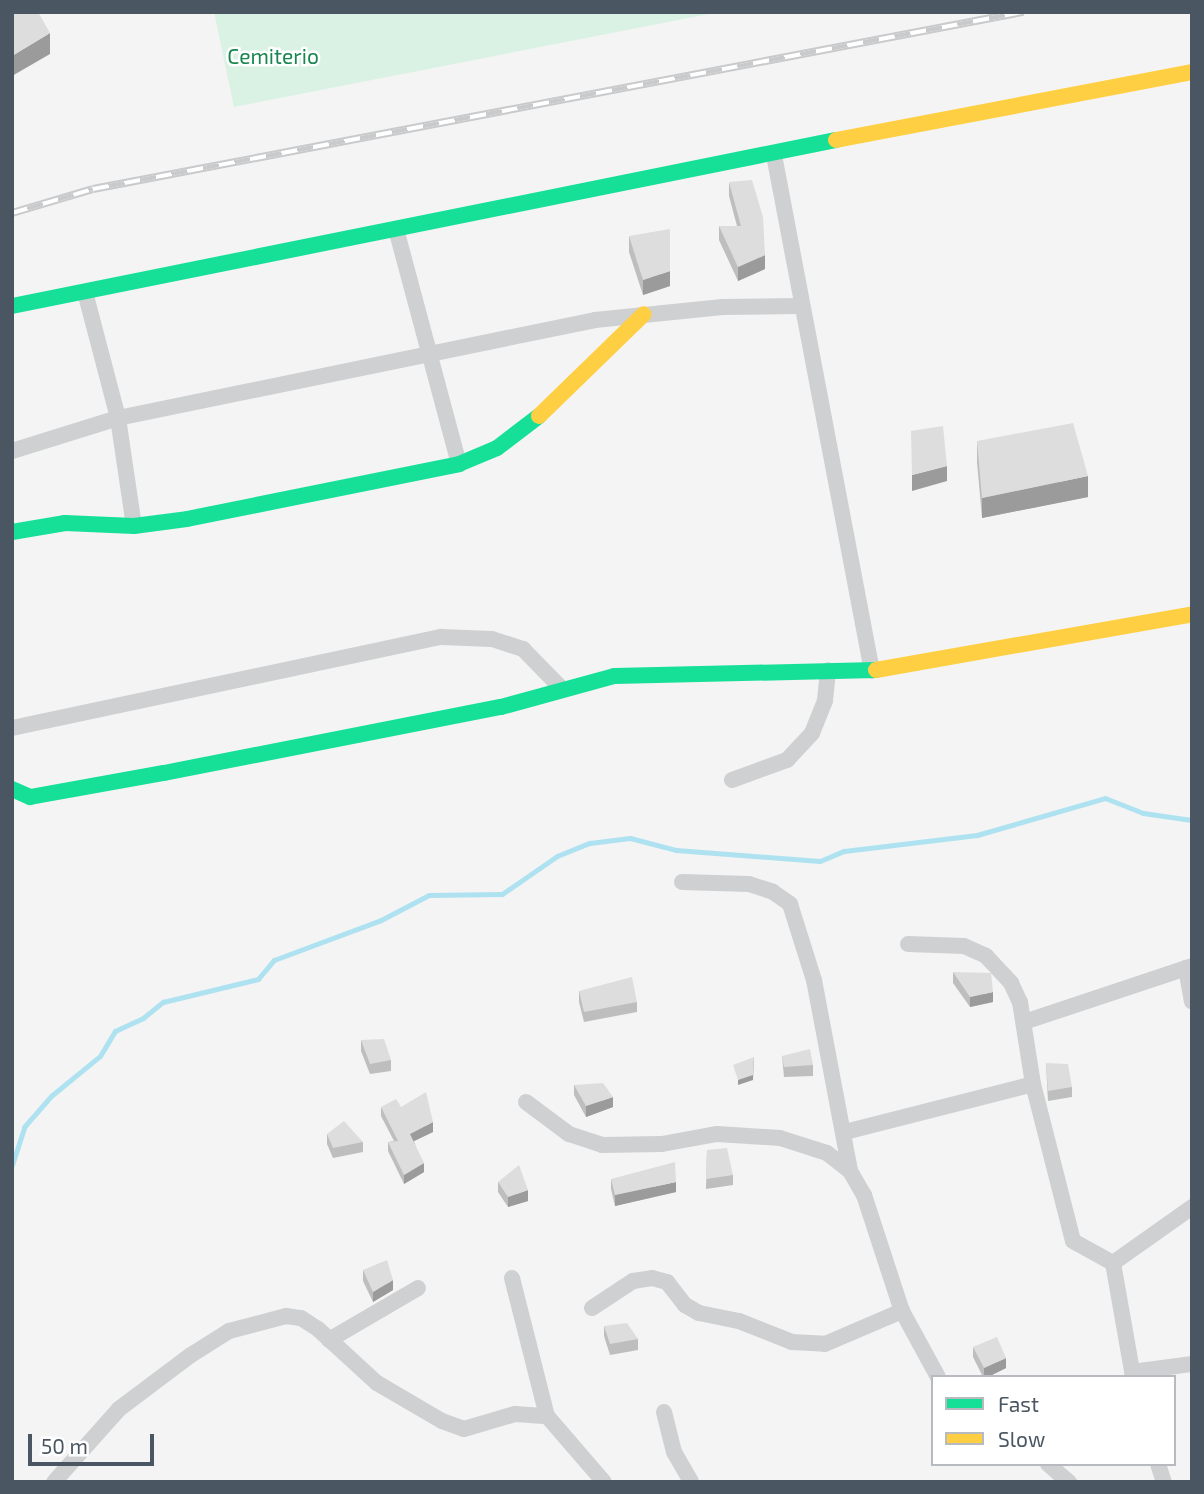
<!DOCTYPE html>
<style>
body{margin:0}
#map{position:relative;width:1204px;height:1494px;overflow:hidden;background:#f4f4f4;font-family:"Exo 2",sans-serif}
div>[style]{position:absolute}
.green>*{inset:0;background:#d9f2e3}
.stream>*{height:5px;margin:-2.5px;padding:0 2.5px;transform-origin:2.5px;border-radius:2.5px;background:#aee2f0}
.street>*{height:16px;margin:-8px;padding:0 8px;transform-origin:8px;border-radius:8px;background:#ced0d2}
.fast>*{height:16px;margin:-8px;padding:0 8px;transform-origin:8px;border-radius:8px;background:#16e098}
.slow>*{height:16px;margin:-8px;padding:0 8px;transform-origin:8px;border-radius:8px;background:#ffcf43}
.rail>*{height:8px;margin-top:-4px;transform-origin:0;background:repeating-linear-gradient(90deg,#fff 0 16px,#c9cacc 0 32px);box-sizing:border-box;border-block:2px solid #c9cacc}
.wall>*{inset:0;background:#bebebf}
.shaded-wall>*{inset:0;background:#9b9b9b}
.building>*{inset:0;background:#ddddde}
span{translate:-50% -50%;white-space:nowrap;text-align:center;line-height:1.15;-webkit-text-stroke:5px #fff;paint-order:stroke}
.park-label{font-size:21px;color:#17864f}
.frame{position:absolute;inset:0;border:14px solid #4a5661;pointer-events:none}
.legend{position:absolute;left:931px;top:1375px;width:245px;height:91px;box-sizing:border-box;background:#fff;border:2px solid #b7bbc0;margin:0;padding:9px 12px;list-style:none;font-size:21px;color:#4a5661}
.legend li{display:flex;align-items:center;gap:14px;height:35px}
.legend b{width:35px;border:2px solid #b7bbc0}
.scale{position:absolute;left:28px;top:1434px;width:126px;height:32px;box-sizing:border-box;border:4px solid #4a5661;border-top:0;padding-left:9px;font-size:21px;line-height:24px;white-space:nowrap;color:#4a5661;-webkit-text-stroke:5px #fff;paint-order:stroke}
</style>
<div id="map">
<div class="green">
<i style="clip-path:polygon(214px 12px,719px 12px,234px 107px)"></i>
</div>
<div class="stream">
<i style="left:12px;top:1165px;width:40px;rotate:-72deg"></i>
<i style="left:24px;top:1127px;width:41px;rotate:-48.9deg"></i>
<i style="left:51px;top:1096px;width:63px;rotate:-39.2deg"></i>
<i style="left:100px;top:1056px;width:29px;rotate:-59deg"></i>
<i style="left:115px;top:1031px;width:31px;rotate:-25deg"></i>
<i style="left:143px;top:1018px;width:26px;rotate:-39deg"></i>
<i style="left:163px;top:1002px;width:98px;rotate:-13.6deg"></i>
<i style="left:258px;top:979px;width:25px;rotate:-50deg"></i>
<i style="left:274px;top:960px;width:114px;rotate:-20.5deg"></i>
<i style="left:381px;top:920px;width:54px;rotate:-27.5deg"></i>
<i style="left:429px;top:895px;width:73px;rotate:-0.8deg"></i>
<i style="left:502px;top:894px;width:67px;rotate:-34.6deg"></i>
<i style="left:557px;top:856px;width:35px;rotate:-22deg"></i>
<i style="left:590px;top:843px;width:40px;rotate:-7.1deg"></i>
<i style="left:630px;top:838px;width:48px;rotate:14.6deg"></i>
<i style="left:676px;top:850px;width:144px;rotate:4.4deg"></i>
<i style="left:820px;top:861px;width:26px;rotate:-23deg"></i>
<i style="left:844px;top:851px;width:134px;rotate:-6.9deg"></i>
<i style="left:977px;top:835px;width:133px;rotate:-16.1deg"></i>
<i style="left:1105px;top:798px;width:41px;rotate:21.5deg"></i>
<i style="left:1143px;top:813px;width:49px;rotate:8.1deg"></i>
</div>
<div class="street">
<i style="left:774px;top:155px;width:525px;rotate:79.25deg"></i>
<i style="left:396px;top:229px;width:243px;rotate:75deg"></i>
<i style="left:85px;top:292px;width:130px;rotate:75.3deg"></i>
<i style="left:118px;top:418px;width:109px;rotate:81.6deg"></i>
<i style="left:12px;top:451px;width:111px;rotate:-17.3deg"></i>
<i style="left:118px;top:418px;width:487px;rotate:-11.6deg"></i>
<i style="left:595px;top:320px;width:128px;rotate:-5.8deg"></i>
<i style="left:722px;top:307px;width:79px;rotate:-0.7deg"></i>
<i style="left:12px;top:728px;width:439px;rotate:-12deg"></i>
<i style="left:441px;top:637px;width:51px;rotate:2.2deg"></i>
<i style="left:492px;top:639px;width:33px;rotate:18deg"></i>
<i style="left:523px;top:649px;width:54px;rotate:45.7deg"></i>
<i style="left:732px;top:780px;width:59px;rotate:-20deg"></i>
<i style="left:787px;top:760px;width:37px;rotate:-47deg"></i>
<i style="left:812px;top:733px;width:35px;rotate:-68deg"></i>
<i style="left:825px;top:700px;width:30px;rotate:-84deg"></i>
<i style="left:682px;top:882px;width:67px;rotate:1.7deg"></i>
<i style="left:749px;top:884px;width:25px;rotate:18deg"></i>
<i style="left:773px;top:892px;width:21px;rotate:35deg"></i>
<i style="left:790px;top:904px;width:80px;rotate:72.5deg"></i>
<i style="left:814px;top:980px;width:194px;rotate:79.3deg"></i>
<i style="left:908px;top:944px;width:56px;rotate:2deg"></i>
<i style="left:964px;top:946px;width:24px;rotate:24deg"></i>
<i style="left:986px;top:956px;width:37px;rotate:47deg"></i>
<i style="left:1011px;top:983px;width:21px;rotate:65deg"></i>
<i style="left:1020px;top:1002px;width:83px;rotate:81deg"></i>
<i style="left:1033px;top:1084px;width:162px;rotate:75.7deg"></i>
<i style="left:1073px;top:1241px;width:46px;rotate:28.8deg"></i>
<i style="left:1113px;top:1263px;width:116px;rotate:80deg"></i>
<i style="left:1186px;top:968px;width:34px;rotate:80deg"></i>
<i style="left:1024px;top:1022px;width:177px;rotate:-18.4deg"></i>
<i style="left:526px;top:1102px;width:54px;rotate:36.7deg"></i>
<i style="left:569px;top:1134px;width:35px;rotate:18deg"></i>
<i style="left:602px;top:1145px;width:60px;rotate:-1deg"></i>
<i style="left:662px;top:1144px;width:56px;rotate:-10.3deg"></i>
<i style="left:717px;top:1134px;width:63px;rotate:3.6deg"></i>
<i style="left:780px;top:1138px;width:49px;rotate:17.7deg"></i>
<i style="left:827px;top:1153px;width:29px;rotate:38deg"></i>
<i style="left:850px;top:1171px;width:28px;rotate:60deg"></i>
<i style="left:864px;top:1195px;width:122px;rotate:71.9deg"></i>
<i style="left:902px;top:1311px;width:75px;rotate:61.4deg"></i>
<i style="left:845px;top:1132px;width:194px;rotate:-14.3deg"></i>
<i style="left:1113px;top:1263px;width:97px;rotate:-35.3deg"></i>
<i style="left:512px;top:1278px;width:142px;rotate:75.8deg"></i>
<i style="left:592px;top:1308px;width:49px;rotate:-33.4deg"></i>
<i style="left:633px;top:1281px;width:19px;rotate:-9deg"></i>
<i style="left:652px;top:1278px;width:16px;rotate:15deg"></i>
<i style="left:667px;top:1282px;width:29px;rotate:52deg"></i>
<i style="left:685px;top:1305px;width:16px;rotate:30deg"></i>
<i style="left:699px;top:1313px;width:41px;rotate:11.3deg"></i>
<i style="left:739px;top:1321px;width:57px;rotate:21.6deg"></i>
<i style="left:792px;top:1342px;width:33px;rotate:3deg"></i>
<i style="left:825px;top:1344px;width:84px;rotate:-23.2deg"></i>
<i style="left:329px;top:1340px;width:103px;rotate:-30.3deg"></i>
<i style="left:1132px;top:1372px;width:61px;rotate:-7.6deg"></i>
<i style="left:664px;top:1412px;width:41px;rotate:76deg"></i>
<i style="left:674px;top:1452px;width:34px;rotate:60deg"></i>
<i style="left:1048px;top:1464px;width:28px;rotate:41deg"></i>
<i style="left:1158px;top:1464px;width:19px;rotate:72deg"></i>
<i style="left:54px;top:1482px;width:98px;rotate:-48.3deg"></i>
<i style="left:119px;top:1409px;width:90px;rotate:-36.9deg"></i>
<i style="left:191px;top:1355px;width:45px;rotate:-32.3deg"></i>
<i style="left:229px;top:1331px;width:59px;rotate:-14.7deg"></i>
<i style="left:286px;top:1316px;width:15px;rotate:8deg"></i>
<i style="left:301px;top:1318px;width:20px;rotate:33deg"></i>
<i style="left:318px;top:1329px;width:80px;rotate:42.5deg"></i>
<i style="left:377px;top:1383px;width:75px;rotate:30.3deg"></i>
<i style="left:442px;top:1421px;width:23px;rotate:20deg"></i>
<i style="left:464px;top:1429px;width:53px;rotate:-16.4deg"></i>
<i style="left:515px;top:1414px;width:32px;rotate:4deg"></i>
<i style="left:547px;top:1416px;width:87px;rotate:49.2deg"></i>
</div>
<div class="fast">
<i style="left:12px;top:306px;width:841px;rotate:-11.39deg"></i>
<i style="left:12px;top:532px;width:54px;rotate:-9.6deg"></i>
<i style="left:65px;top:523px;width:69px;rotate:2.5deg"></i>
<i style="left:134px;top:526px;width:53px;rotate:-7.5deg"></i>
<i style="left:187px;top:519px;width:278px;rotate:-11.4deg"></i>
<i style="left:459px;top:464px;width:41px;rotate:-22.8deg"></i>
<i style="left:497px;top:448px;width:53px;rotate:-37.3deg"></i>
<i style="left:12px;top:789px;width:20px;rotate:24deg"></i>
<i style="left:30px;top:797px;width:136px;rotate:-10.2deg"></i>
<i style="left:164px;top:773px;width:343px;rotate:-11.1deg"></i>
<i style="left:501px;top:707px;width:117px;rotate:-15.3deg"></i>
<i style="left:614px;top:676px;width:262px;rotate:-1.3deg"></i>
</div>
<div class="slow">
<i style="left:836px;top:140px;width:362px;rotate:-10.8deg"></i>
<i style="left:539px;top:416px;width:146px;rotate:-44.2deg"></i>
<i style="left:876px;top:670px;width:321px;rotate:-10deg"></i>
</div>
<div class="rail">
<i style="left:12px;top:213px;width:84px;rotate:-16.5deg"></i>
<i style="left:93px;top:189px;width:947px;rotate:-10.78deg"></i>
</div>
<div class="wall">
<i style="clip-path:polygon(729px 182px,765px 269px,738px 281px,719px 240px,719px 226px,737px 226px,729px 196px)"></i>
<i style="clip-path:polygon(629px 236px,670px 286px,643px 295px,629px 252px)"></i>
<i style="clip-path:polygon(977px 441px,1088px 497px,982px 518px,977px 462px)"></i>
<i style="clip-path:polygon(953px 972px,993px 1002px,970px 1007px,953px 983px)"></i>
<i style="clip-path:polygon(579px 991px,637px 1002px,637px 1012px,584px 1022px,579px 1002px)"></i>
<i style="clip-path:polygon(361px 1040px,391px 1060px,391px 1071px,370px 1074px,361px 1051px)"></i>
<i style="clip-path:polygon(782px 1056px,813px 1065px,813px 1076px,784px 1077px)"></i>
<i style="clip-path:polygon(1046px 1063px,1072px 1087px,1072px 1097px,1048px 1101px)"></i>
<i style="clip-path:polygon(574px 1085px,613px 1107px,586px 1117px,574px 1095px)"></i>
<i style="clip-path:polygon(381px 1107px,401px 1107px,433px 1132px,414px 1141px,424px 1172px,404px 1184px,388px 1151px,388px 1142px,394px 1141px,381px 1116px)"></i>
<i style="clip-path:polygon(327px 1134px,363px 1142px,363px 1152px,333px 1158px,327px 1144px)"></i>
<i style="clip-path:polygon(707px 1150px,733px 1175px,733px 1185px,706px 1189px)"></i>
<i style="clip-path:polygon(611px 1179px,676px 1192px,615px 1206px,611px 1189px)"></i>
<i style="clip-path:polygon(498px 1182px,528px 1201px,508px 1207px,498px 1192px)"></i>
<i style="clip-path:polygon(363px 1270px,393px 1290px,373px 1302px,363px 1281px)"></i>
<i style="clip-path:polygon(604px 1326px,638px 1339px,638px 1350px,610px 1355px,604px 1336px)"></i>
<i style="clip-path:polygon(973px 1347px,1006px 1368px,988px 1377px,983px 1377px,973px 1357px)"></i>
</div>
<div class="shaded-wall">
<i style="clip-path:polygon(50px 33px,50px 54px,12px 76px,12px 56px)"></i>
<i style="clip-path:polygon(765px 255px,765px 269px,738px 281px,738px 267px)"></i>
<i style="clip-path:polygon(670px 271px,670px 286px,643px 295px,643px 280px)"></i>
<i style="clip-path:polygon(947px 466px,947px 481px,912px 491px,912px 475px)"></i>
<i style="clip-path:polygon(1088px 476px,1088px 497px,982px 518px,982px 498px)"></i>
<i style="clip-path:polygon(993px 992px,993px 1002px,970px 1007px,970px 997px)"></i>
<i style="clip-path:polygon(754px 1057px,753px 1080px,738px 1085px,738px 1080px)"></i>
<i style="clip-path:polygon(613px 1097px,613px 1107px,586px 1117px,586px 1106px)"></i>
<i style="clip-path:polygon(433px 1122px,433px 1132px,410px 1143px,410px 1134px)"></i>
<i style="clip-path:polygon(424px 1163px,424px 1172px,404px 1184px,404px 1175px)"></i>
<i style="clip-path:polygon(676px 1182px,676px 1192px,615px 1206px,615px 1195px)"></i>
<i style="clip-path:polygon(528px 1190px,528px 1201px,508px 1207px,508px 1197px)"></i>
<i style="clip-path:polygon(393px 1280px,393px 1290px,373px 1302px,373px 1292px)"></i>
<i style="clip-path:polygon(1006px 1358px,1006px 1368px,988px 1377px,984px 1377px,984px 1368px)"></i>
</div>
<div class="building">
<i style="clip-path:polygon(12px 12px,38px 12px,50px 33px,12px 56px)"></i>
<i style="clip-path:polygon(752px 180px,763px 217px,765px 255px,738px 267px,719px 226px,741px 226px,729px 182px)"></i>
<i style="clip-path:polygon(670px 229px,670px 271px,643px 280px,629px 236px)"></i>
<i style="clip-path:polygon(1073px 423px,1088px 476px,982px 498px,977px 441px)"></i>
<i style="clip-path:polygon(943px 426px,947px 466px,912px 475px,911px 431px)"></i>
<i style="clip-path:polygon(953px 972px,991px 973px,993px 992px,970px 997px)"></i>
<i style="clip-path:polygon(632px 977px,637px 1002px,584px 1012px,579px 991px)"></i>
<i style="clip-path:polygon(384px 1039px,391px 1060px,370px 1064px,361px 1040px)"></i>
<i style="clip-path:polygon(810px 1049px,813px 1065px,784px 1067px,782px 1056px)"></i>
<i style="clip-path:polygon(754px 1057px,753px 1075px,738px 1080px,733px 1065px)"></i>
<i style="clip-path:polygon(1046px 1063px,1068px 1064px,1072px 1087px,1048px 1091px)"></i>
<i style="clip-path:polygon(603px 1083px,613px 1097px,586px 1106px,574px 1085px)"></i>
<i style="clip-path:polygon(426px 1092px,433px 1122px,410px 1134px,424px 1163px,404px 1175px,388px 1142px,398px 1141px,381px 1107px,396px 1099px,401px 1107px)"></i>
<i style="clip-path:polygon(344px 1121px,363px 1142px,333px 1148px,327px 1134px)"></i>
<i style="clip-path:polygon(727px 1148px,733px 1175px,706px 1179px,707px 1150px)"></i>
<i style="clip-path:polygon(675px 1162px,676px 1182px,615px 1195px,611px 1179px)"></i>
<i style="clip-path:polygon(519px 1165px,528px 1190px,508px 1197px,498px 1182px)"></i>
<i style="clip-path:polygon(387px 1260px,393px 1280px,373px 1292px,363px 1270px)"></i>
<i style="clip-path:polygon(627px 1323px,638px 1339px,610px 1344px,604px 1326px)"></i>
<i style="clip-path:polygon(997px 1337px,1006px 1358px,984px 1368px,973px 1347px)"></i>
</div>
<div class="park-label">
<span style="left:273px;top:56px">Cemiterio</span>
</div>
<div class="frame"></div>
<ul class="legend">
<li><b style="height:9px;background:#16e098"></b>Fast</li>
<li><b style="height:9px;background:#ffcf43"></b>Slow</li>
</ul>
<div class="scale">50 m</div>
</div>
